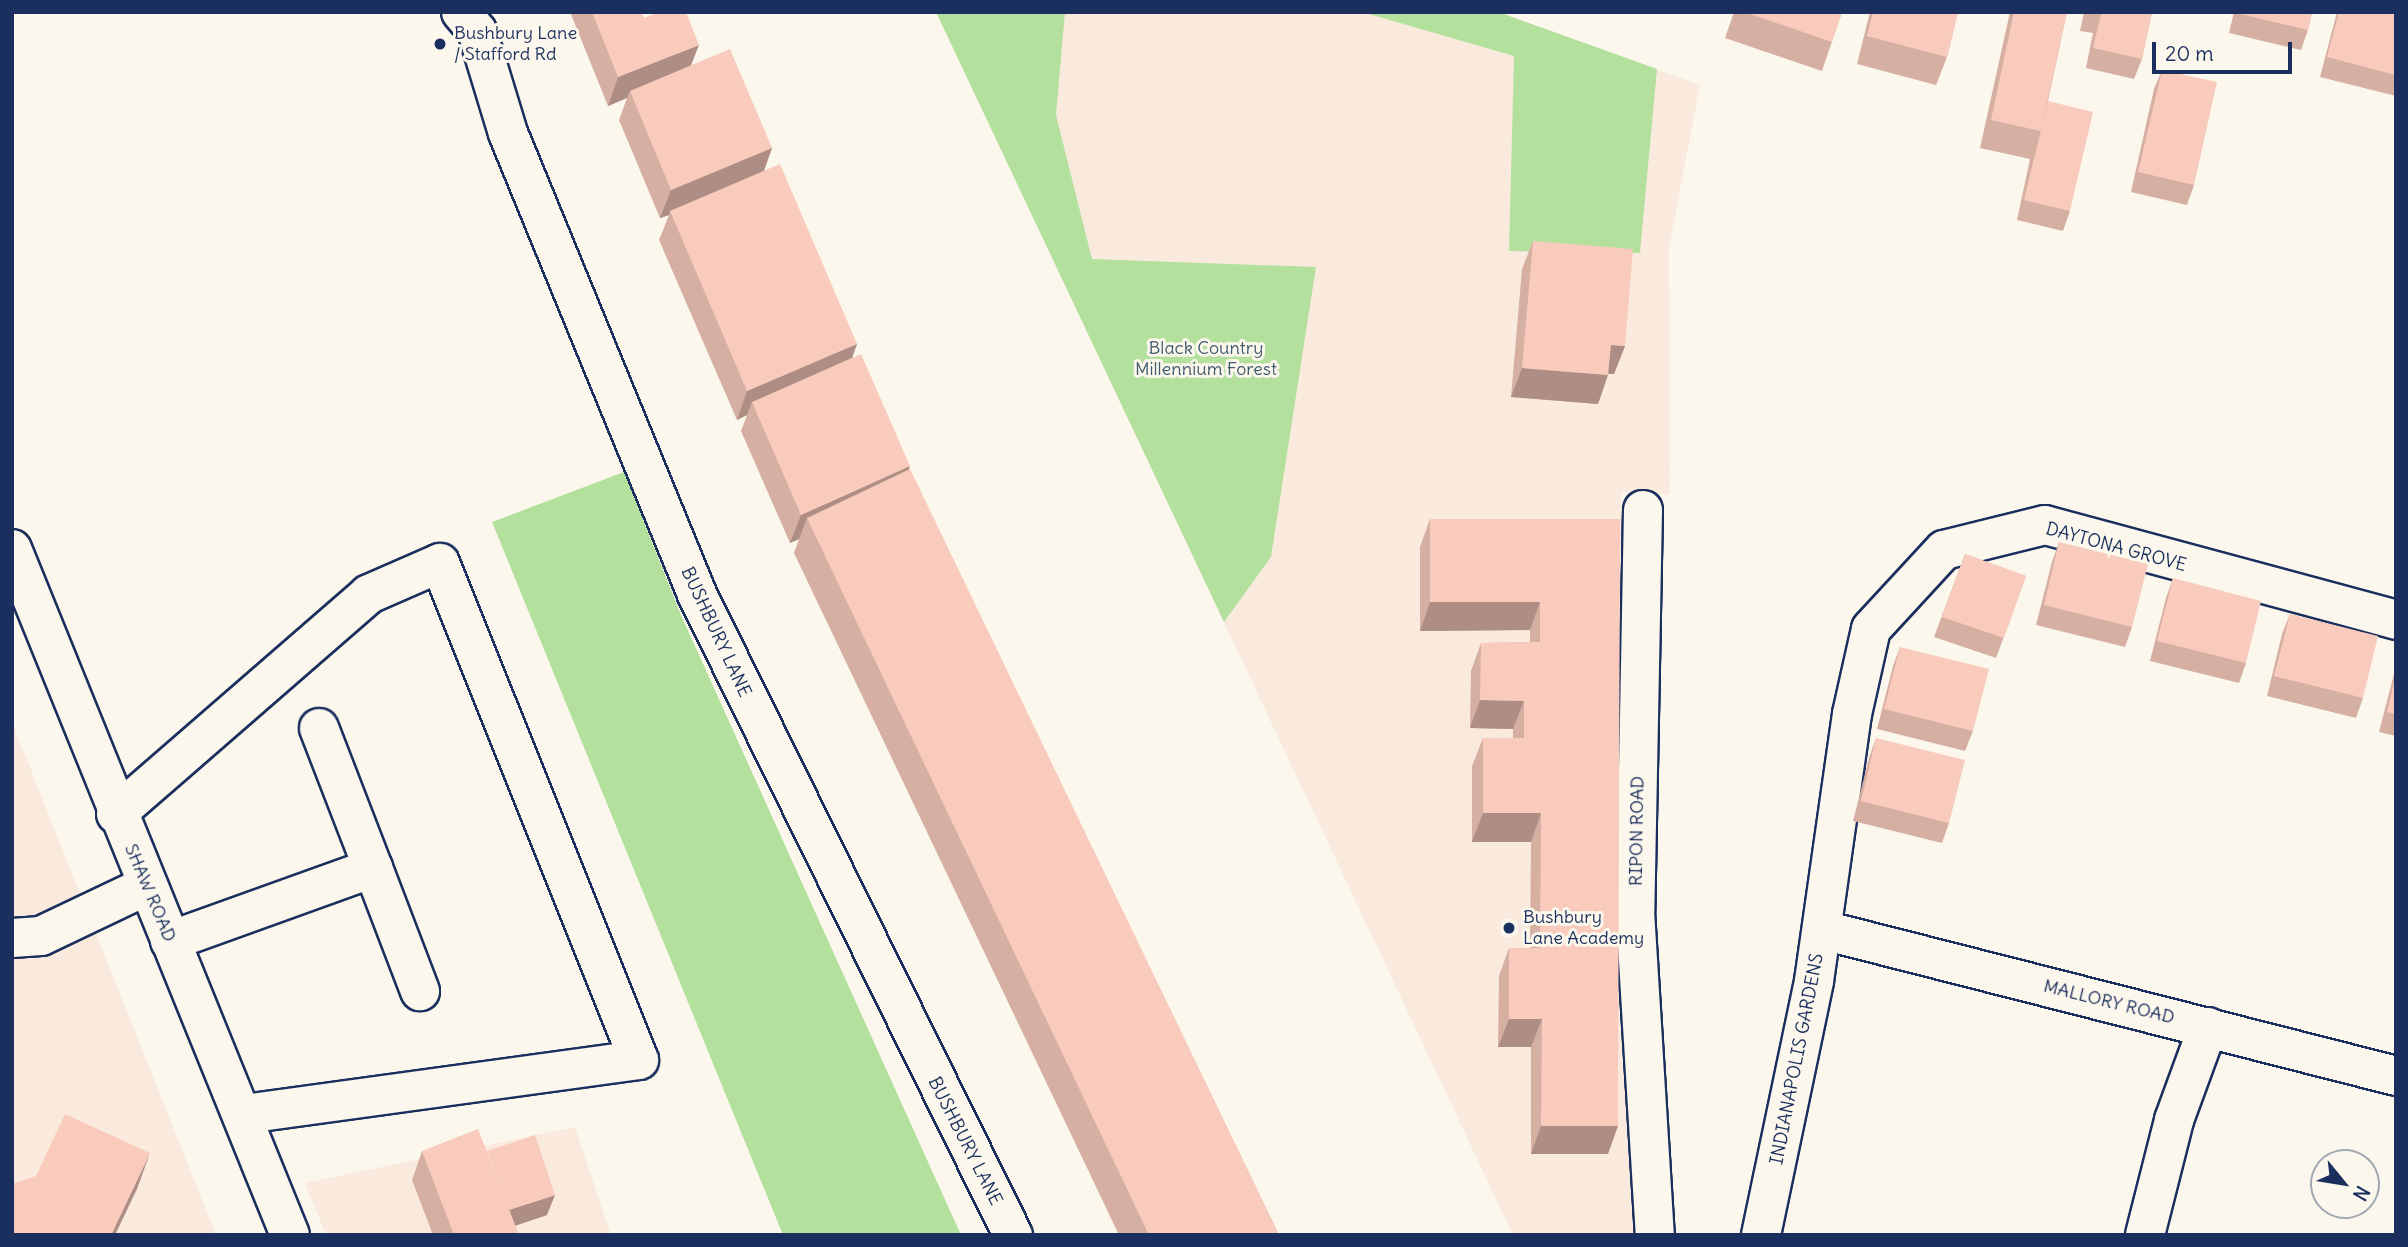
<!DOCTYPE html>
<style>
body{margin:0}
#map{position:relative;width:2408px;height:1247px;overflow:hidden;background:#fbf7ec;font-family:Delius,sans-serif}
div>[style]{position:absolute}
.built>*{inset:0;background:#faeade}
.green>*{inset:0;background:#b4e09e}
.roads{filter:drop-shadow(2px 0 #1b2f5e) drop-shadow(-2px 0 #1b2f5e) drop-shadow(0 2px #1b2f5e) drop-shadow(0 -2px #1b2f5e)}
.minor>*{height:38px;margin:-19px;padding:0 19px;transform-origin:19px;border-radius:19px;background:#fbf7ec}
.wall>*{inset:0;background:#d6afa3}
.shaded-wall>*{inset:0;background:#ae8e84}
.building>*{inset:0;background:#f9cbbd}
.dots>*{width:19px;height:19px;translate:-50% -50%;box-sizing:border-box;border:4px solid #fbf7ec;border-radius:50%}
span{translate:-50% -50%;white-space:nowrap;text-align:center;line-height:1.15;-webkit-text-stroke:6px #fbf7ec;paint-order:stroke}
.poi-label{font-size:18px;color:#1b2f5e}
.left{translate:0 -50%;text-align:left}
.park-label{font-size:18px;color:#415b6e}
.street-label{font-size:18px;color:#1b2f5e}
.frame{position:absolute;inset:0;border:14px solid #1b2f5e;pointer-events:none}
.north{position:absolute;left:2310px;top:1149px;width:70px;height:70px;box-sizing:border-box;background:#fbf7ec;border:2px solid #a1a7b3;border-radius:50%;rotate:120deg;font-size:19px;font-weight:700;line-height:28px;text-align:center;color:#1b2f5e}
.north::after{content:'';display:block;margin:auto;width:24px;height:32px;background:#1b2f5e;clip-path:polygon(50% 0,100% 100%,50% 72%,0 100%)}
.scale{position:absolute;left:2152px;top:42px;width:140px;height:32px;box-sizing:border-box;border:4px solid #1b2f5e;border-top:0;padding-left:9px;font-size:21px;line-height:24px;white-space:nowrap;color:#1b2f5e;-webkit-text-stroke:5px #fbf7ec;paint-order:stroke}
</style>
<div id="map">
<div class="built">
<i style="clip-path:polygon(936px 12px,1498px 12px,1700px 85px,1669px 248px,1670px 495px,1621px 492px,1670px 1235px,1513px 1235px)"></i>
<i style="clip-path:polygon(12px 722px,216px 1235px,12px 1235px)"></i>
<i style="clip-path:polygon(575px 1127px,611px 1235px,326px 1235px,305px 1183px)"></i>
</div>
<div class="green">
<i style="clip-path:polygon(936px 12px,1065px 12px,1056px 115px,1092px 259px,1316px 267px,1271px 557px,1224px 622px)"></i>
<i style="clip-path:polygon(1362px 12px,1498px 12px,1657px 69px,1640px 253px,1509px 251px,1514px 56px)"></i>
<i style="clip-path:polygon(624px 472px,681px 615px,961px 1235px,783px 1235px,492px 522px)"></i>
</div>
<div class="roads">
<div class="minor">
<i style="left:461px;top:12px;width:25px;rotate:50deg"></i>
<i style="left:477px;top:31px;width:107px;rotate:73.1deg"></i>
<i style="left:508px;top:133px;width:496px;rotate:67.7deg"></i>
<i style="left:696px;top:592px;width:717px;rotate:63.76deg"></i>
<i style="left:1643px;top:510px;width:401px;rotate:91.1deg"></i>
<i style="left:1635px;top:911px;width:325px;rotate:86.5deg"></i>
<i style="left:12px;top:549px;width:740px;rotate:67.94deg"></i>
<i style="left:116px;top:814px;width:335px;rotate:-41deg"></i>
<i style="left:369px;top:594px;width:77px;rotate:-23.6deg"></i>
<i style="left:440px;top:563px;width:535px;rotate:68.18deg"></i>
<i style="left:639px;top:1060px;width:400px;rotate:172.2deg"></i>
<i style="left:373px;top:868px;width:132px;rotate:69.1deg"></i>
<i style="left:1823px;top:930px;width:591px;rotate:14.29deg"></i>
<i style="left:12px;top:938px;width:29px;rotate:-4deg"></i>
<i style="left:41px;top:936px;width:116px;rotate:-25.5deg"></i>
<i style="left:170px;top:941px;width:216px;rotate:-19.8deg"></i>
<i style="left:373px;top:868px;width:150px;rotate:-111.1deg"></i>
<i style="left:1761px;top:1235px;width:259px;rotate:-78.2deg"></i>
<i style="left:1814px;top:981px;width:270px;rotate:-81.9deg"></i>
<i style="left:1852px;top:714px;width:87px;rotate:-77.4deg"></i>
<i style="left:1871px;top:629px;width:108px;rotate:-47.3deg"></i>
<i style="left:1944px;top:550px;width:104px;rotate:-13.9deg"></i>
<i style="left:2045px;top:525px;width:364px;rotate:15.1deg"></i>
<i style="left:2145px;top:1235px;width:119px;rotate:-75.8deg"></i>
<i style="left:2174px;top:1120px;width:99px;rotate:-69.9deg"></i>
</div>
</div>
<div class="wall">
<i style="clip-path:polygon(570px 12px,641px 12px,644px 18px,772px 148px,764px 171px,857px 344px,852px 358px,909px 469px,1279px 1235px,1119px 1235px,794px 553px,799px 539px,790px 543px,741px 431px,747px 415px,737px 420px,659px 240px,669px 215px,660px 218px,619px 120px,627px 98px,608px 106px)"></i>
<i style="clip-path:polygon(1734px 12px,1842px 12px,1822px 71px,1725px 38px)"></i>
<i style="clip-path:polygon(1870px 12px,1958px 12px,1947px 57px,1936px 85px,1857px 64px)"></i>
<i style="clip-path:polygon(2010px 12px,2067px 12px,2048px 101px,2070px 211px,2063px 231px,2017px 220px,2030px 159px,1980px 148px)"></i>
<i style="clip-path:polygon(2084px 12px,2152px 12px,2142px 59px,2134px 79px,2086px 68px,2093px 33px,2080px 31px)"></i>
<i style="clip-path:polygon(2234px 12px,2312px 12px,2308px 30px,2301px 50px,2229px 33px)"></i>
<i style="clip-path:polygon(2337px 12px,2396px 12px,2396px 96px,2320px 77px)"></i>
<i style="clip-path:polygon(2162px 70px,2194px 185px,2187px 205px,2131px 192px,2154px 89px)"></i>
<i style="clip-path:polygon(1533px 241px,1625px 346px,1614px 374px,1608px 374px,1598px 404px,1511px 397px,1522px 269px)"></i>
<i style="clip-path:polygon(1430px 519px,1620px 519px,1608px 1154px,1531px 1154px,1531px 1047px,1498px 1047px,1499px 976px,1509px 948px,1530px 948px,1531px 842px,1472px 842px,1472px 766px,1483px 738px,1513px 738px,1513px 729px,1470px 728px,1471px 671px,1481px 643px,1530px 642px,1530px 630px,1420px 631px,1420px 547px)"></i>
<i style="clip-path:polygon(2059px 542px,2132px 627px,2125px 647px,2036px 625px,2052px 562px)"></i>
<i style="clip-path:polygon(1965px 554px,2026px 576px,1996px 658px,1934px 637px)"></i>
<i style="clip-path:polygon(2173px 578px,2246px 663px,2239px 683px,2150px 661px,2166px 598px)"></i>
<i style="clip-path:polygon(2290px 614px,2363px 698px,2356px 718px,2267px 696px,2282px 634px)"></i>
<i style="clip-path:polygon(1900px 647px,1973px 731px,1965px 751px,1877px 729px,1893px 666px)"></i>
<i style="clip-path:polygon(2396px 666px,2396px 736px,2379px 732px)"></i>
<i style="clip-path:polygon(1876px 738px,1949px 823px,1942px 843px,1853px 821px,1869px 758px)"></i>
<i style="clip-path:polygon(422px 1151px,547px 1215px,515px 1226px,519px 1235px,433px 1235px,412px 1180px)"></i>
</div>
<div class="shaded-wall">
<i style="clip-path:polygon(699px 45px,688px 73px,630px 91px,627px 98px,608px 106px,618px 77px)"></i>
<i style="clip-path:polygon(772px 148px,762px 176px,670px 211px,669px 215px,660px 218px,671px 190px)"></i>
<i style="clip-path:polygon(857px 344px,847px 372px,752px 402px,747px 415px,737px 420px,747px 391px)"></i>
<i style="clip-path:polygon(1611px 345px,1625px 346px,1614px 374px,1600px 373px)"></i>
<i style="clip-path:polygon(1522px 368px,1608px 375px,1598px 404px,1511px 397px)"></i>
<i style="clip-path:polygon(910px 466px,900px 494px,807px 518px,799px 539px,790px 543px,801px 515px)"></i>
<i style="clip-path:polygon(1430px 602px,1540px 602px,1530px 630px,1420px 631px)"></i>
<i style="clip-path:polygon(1480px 700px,1524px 701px,1513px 729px,1470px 728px)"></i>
<i style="clip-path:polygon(1483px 813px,1541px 813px,1531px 842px,1472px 842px)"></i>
<i style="clip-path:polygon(1509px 1019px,1542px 1019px,1531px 1047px,1498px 1047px)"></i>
<i style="clip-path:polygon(1541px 1126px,1618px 1126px,1608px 1154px,1531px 1154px)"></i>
<i style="clip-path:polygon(150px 1153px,137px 1189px,115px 1235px,111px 1235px)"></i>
<i style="clip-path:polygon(555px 1195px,547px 1215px,499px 1231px,506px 1211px)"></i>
</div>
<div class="building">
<i style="clip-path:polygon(592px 12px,641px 12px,644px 18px,659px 12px,686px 12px,699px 45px,618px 77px)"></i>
<i style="clip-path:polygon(1744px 12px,1842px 12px,1832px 42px)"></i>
<i style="clip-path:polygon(1873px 12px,1958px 12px,1947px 57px,1867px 36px)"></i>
<i style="clip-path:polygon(2014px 12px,2067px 12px,2041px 131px,1991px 120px)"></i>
<i style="clip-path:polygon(2094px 12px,2152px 12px,2142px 59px,2093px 48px,2101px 14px)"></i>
<i style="clip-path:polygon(2237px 12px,2312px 12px,2308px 30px,2236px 13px)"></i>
<i style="clip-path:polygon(2339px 12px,2396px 12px,2396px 75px,2327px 57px)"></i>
<i style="clip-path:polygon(730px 49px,772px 148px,671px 190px,630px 91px)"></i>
<i style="clip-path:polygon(2162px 70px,2217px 82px,2194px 185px,2138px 172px)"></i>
<i style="clip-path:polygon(2048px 101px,2093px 112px,2070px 211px,2024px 200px)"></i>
<i style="clip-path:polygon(780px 164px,857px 344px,747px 391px,670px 211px)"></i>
<i style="clip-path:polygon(1533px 241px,1633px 249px,1625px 346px,1611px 345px,1608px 375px,1522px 368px)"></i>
<i style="clip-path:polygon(861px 354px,910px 466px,801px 515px,752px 402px)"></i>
<i style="clip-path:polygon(910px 469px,1279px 1235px,1149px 1235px,807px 518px)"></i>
<i style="clip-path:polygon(1430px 519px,1620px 519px,1618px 1126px,1541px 1126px,1542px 1019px,1509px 1019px,1509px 948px,1540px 948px,1541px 813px,1483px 813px,1483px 738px,1524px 738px,1524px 701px,1480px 700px,1481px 643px,1540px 642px,1540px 602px,1430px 602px)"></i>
<i style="clip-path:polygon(2059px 542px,2148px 564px,2132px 627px,2044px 605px)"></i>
<i style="clip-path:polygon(1965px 554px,2026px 576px,2004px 638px,1942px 617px)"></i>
<i style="clip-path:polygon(2173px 578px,2261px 601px,2246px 663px,2157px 641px)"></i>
<i style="clip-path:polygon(2290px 614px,2378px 636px,2363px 698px,2274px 676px)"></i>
<i style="clip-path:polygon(1900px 647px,1989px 669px,1973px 731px,1884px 709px)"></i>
<i style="clip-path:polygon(2396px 674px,2396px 714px,2387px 712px)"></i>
<i style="clip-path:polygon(1876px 738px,1965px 760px,1949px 823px,1861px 801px)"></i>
<i style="clip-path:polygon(65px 1114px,150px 1153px,111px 1235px,12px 1235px,12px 1184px,36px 1176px)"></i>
<i style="clip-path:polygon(478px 1129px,519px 1235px,454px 1235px,422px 1151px)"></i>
<i style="clip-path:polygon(535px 1135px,555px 1195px,509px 1210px,487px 1151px)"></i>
</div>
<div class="dots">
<i style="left:440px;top:44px;background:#1b2f5e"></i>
<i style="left:1509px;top:928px;background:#1b2f5e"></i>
</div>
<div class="poi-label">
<span class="left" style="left:454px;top:44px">Bushbury Lane<br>/ Stafford Rd</span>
<span class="left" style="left:1523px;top:928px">Bushbury<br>Lane Academy</span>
</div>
<div class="park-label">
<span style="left:1206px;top:359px">Black Country<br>Millennium Forest</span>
</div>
<div class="street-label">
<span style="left:2116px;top:547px;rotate:15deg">DAYTONA GROVE</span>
<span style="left:716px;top:632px;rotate:65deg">BUSHBURY LANE</span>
<span style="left:1637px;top:831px;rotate:-89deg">RIPON ROAD</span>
<span style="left:150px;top:893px;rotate:67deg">SHAW ROAD</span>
<span style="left:2109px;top:1002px;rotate:14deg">MALLORY ROAD</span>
<span style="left:1797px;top:1059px;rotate:-79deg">INDIANAPOLIS GARDENS</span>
<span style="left:965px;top:1141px;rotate:63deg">BUSHBURY LANE</span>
</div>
<div class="frame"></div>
<div class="north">N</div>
<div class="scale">20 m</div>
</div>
